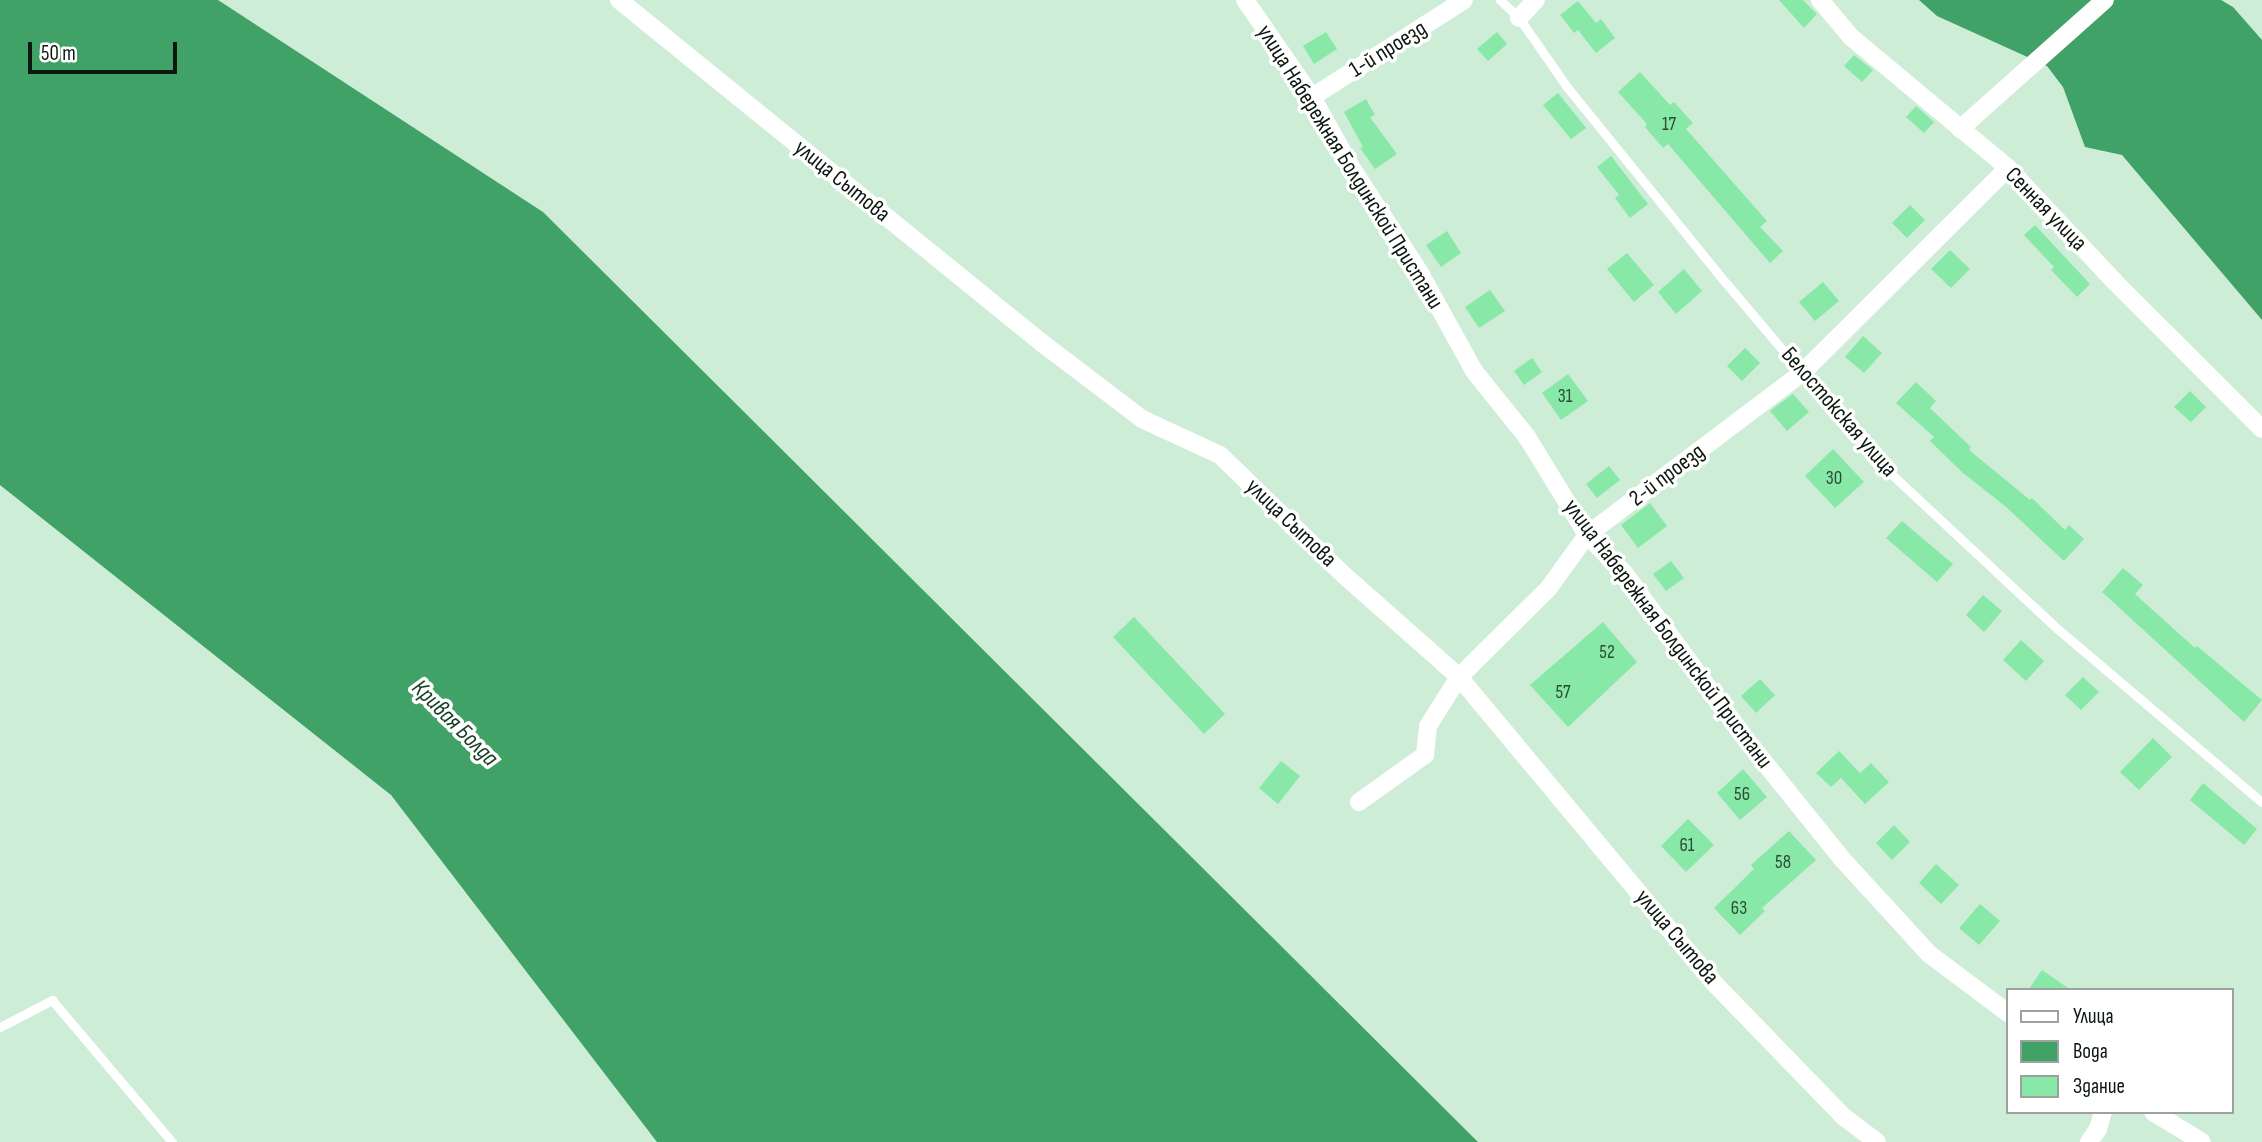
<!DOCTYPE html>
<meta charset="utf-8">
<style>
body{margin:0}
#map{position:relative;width:2262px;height:1142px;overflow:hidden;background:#ceedd6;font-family:"Sofia Sans Condensed",sans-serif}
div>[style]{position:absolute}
.water>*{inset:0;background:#40a266}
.building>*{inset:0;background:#88e8a7}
.lane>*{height:9px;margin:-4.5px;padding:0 4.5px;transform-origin:4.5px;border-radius:4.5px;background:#fff}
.street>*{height:18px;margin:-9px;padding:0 9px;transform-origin:9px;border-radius:9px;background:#fff}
span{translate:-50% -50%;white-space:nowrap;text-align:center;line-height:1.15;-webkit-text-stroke:7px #fff;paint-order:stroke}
.number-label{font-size:19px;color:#2b4b35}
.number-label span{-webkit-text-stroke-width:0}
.street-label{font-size:23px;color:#0c170f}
.water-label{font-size:24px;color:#143c23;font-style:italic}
.legend{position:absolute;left:2006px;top:988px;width:228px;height:126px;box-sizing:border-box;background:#fff;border:2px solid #9ea29f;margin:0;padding:9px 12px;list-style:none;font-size:21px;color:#0c170f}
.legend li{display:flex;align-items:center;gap:14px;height:35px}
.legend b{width:35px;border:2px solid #9ea29f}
.scale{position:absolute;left:28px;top:42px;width:149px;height:32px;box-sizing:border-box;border:4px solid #0c170f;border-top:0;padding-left:9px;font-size:21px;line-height:24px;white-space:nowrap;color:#0c170f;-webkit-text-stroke:5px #fff;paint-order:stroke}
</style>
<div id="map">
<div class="water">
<i style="clip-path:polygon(0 0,218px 0,543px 212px,1478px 1142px,657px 1142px,391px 795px,0 485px)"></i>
<i style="clip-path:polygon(1919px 0,2221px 0,2233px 7px,2262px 40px,2262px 320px,2122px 155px,2085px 147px,2063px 87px,2047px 66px,1937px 16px)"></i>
</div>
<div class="building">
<i style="clip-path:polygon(1779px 0,1803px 0,1817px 14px,1804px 28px)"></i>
<i style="clip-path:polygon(1578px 1px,1596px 23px,1601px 19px,1615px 38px,1596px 53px,1578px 30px,1574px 33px,1560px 15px)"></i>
<i style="clip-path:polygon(1326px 32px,1337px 49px,1314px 64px,1303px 46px)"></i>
<i style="clip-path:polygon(1497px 32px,1507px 44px,1488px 61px,1477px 49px)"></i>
<i style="clip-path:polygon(1854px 55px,1873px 70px,1862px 82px,1844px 66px)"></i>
<i style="clip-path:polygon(1640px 72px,1670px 105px,1674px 102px,1693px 123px,1686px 129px,1767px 221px,1760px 227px,1783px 251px,1770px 263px,1668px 144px,1663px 148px,1645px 127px,1647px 124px,1618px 92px)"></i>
<i style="clip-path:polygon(1558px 93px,1586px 128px,1571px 139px,1543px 105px)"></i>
<i style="clip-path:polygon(1366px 99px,1375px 115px,1370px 117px,1397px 154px,1375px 169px,1360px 148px,1363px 147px,1344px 112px)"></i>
<i style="clip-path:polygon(1916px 106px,1934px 122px,1924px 133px,1906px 117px)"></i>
<i style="clip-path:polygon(1611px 156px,1648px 204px,1630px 218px,1615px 198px,1619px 195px,1597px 167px)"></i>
<i style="clip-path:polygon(1910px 205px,1925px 220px,1907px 238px,1892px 223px)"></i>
<i style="clip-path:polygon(2035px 225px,2090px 284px,2077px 297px,2051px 270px,2054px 267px,2024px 235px)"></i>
<i style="clip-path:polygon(1447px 231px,1461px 253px,1441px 267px,1426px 245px)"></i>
<i style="clip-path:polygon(1950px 250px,1970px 269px,1951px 288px,1931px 269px)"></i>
<i style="clip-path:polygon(1627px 253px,1654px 285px,1634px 302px,1607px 269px)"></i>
<i style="clip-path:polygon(1684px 269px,1702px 291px,1676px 314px,1658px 292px)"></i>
<i style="clip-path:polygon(1823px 282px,1839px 301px,1815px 321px,1799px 302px)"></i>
<i style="clip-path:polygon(1490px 290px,1505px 311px,1479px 328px,1465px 307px)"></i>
<i style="clip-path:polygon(1863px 336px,1882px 353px,1864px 373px,1845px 357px)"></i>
<i style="clip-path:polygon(1745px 348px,1760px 363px,1742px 381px,1727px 366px)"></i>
<i style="clip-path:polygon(1532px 358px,1542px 372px,1524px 385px,1514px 371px)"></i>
<i style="clip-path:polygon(1568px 374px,1588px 401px,1561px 420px,1542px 393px)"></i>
<i style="clip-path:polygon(1916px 382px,1936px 401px,1930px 408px,1971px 447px,1969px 450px,2030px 500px,2032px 498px,2065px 530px,2069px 525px,2084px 539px,2064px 561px,2005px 506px,1963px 473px,1930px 441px,1934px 437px,1896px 403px)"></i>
<i style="clip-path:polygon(2190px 391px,2206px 407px,2191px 422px,2174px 407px)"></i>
<i style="clip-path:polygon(1793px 394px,1809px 412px,1787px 431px,1770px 411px)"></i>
<i style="clip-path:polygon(1833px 449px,1864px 482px,1835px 508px,1805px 476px)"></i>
<i style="clip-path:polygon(1609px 466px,1620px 480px,1597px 498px,1586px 484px)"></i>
<i style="clip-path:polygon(1650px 503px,1667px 526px,1638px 548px,1621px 525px)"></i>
<i style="clip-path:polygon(1902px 521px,1953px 564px,1937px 582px,1886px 538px)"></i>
<i style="clip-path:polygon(1671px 561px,1684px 578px,1666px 591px,1653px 574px)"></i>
<i style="clip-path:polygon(2123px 568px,2143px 585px,2135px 594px,2195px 648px,2197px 646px,2262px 700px,2244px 722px,2102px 592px)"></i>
<i style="clip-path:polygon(1983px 595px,2002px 611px,1984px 632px,1966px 615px)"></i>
<i style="clip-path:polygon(1134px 617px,1225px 714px,1204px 734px,1113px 637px)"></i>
<i style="clip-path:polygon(1603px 622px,1637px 662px,1568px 727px,1530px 685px)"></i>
<i style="clip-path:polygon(2021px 640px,2044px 661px,2026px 681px,2003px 660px)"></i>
<i style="clip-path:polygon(2083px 677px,2099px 692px,2081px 710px,2065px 695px)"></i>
<i style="clip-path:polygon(1760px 679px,1775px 695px,1756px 713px,1741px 696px)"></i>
<i style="clip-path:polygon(2153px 738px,2172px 757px,2139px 790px,2120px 772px)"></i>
<i style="clip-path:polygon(1839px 751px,1860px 773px,1871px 763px,1889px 782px,1865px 804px,1841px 778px,1831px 787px,1816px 773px)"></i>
<i style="clip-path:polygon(1281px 761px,1300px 776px,1278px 804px,1259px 788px)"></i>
<i style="clip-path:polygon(1743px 769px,1767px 797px,1740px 820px,1717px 793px)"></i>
<i style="clip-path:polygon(2203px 783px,2257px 829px,2244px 845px,2190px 800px)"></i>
<i style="clip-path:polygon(1688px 819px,1714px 845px,1686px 872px,1661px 846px)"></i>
<i style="clip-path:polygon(1894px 825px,1910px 842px,1892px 860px,1876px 843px)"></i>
<i style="clip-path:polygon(1789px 831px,1816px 860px,1762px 908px,1765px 911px,1740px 935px,1714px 908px,1754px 869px,1751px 865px)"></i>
<i style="clip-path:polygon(1936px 864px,1959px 885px,1941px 904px,1919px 883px)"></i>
<i style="clip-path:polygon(1980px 904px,2000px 921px,1979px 945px,1959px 928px)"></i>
<i style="clip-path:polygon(2042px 970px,2071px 990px,2028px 990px)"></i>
</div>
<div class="lane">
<i style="left:1500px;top:0;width:26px;rotate:43deg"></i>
<i style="left:1519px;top:18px;width:84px;rotate:55.2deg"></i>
<i style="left:1567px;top:87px;width:252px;rotate:51deg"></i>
<i style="left:1726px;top:283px;width:226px;rotate:49.8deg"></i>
<i style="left:1872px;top:456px;width:248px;rotate:43deg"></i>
<i style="left:2053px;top:625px;width:274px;rotate:40.3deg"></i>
<i style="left:0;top:1027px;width:59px;rotate:-27.4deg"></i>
<i style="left:52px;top:1000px;width:186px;rotate:49.8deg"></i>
</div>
<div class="street">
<i style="left:619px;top:0;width:545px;rotate:39.04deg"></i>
<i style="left:1042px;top:343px;width:126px;rotate:37.2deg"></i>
<i style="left:1142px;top:419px;width:86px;rotate:24.8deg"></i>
<i style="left:1220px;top:455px;width:174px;rotate:44.1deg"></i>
<i style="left:1345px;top:576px;width:152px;rotate:41.5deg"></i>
<i style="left:1459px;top:677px;width:397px;rotate:50.2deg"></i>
<i style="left:1713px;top:982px;width:188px;rotate:45.9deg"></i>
<i style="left:1844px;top:1117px;width:41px;rotate:37.1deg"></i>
<i style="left:1245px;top:0;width:118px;rotate:55.4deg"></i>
<i style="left:1312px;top:97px;width:80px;rotate:60.9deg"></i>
<i style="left:1351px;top:167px;width:126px;rotate:56.9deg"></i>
<i style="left:1420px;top:273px;width:112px;rotate:61.1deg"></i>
<i style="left:1474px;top:371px;width:85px;rotate:51.2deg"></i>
<i style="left:1527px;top:437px;width:115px;rotate:58.5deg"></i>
<i style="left:1587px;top:535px;width:54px;rotate:45.7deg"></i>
<i style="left:1625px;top:574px;width:208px;rotate:53.8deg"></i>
<i style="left:1748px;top:742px;width:151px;rotate:51.2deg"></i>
<i style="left:1843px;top:860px;width:127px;rotate:47.5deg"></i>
<i style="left:1929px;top:954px;width:99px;rotate:36.8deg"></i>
<i style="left:1820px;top:0;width:48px;rotate:50deg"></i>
<i style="left:1851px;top:37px;width:204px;rotate:39.8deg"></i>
<i style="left:2008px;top:168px;width:155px;rotate:46.8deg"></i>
<i style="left:2114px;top:281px;width:209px;rotate:45deg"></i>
<i style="left:1519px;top:18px;width:25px;rotate:-47deg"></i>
<i style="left:1312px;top:97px;width:180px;rotate:-32.5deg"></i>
<i style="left:1960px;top:129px;width:194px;rotate:-41.7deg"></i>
<i style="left:1359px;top:802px;width:81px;rotate:-35.5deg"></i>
<i style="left:1425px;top:755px;width:29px;rotate:-84deg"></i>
<i style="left:1428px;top:726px;width:58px;rotate:-57.7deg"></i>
<i style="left:1459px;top:677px;width:125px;rotate:-44.7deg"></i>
<i style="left:1548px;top:589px;width:67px;rotate:-54.2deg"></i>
<i style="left:1587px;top:535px;width:271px;rotate:-37deg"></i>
<i style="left:1803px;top:372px;width:289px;rotate:-44.9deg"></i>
<i style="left:2153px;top:1112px;width:57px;rotate:31.5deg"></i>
<i style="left:2089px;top:1142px;width:16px;rotate:-55deg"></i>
<i style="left:2098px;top:1129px;width:18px;rotate:-74deg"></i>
</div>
<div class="number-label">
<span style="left:1669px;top:125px">17</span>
<span style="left:1565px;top:397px">31</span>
<span style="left:1834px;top:479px">30</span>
<span style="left:1607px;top:653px">52</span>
<span style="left:1563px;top:693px">57</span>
<span style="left:1742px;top:795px">56</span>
<span style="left:1687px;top:846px">61</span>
<span style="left:1783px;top:863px">58</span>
<span style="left:1739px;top:909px">63</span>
</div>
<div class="street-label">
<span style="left:1388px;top:49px;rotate:-32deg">1-й проезд</span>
<span style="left:1350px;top:167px;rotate:58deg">улица Набережная Болдинской Пристани</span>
<span style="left:842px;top:181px;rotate:39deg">улица Сытова</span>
<span style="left:2046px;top:209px;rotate:46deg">Сенная улица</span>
<span style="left:1839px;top:412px;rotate:49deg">Белостокская улица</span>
<span style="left:1667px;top:475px;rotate:-37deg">2-й проезд</span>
<span style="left:1291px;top:523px;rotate:44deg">улица Сытова</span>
<span style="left:1668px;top:634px;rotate:53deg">улица Набережная Болдинской Пристани</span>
<span style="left:1677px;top:937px;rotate:50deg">улица Сытова</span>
</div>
<div class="water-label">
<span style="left:455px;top:723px;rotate:45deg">Кривая Болда</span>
</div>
<ul class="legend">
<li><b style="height:9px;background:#fff"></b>Улица</li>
<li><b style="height:19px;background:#40a266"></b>Вода</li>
<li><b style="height:19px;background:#88e8a7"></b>Здание</li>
</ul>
<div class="scale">50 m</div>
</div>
